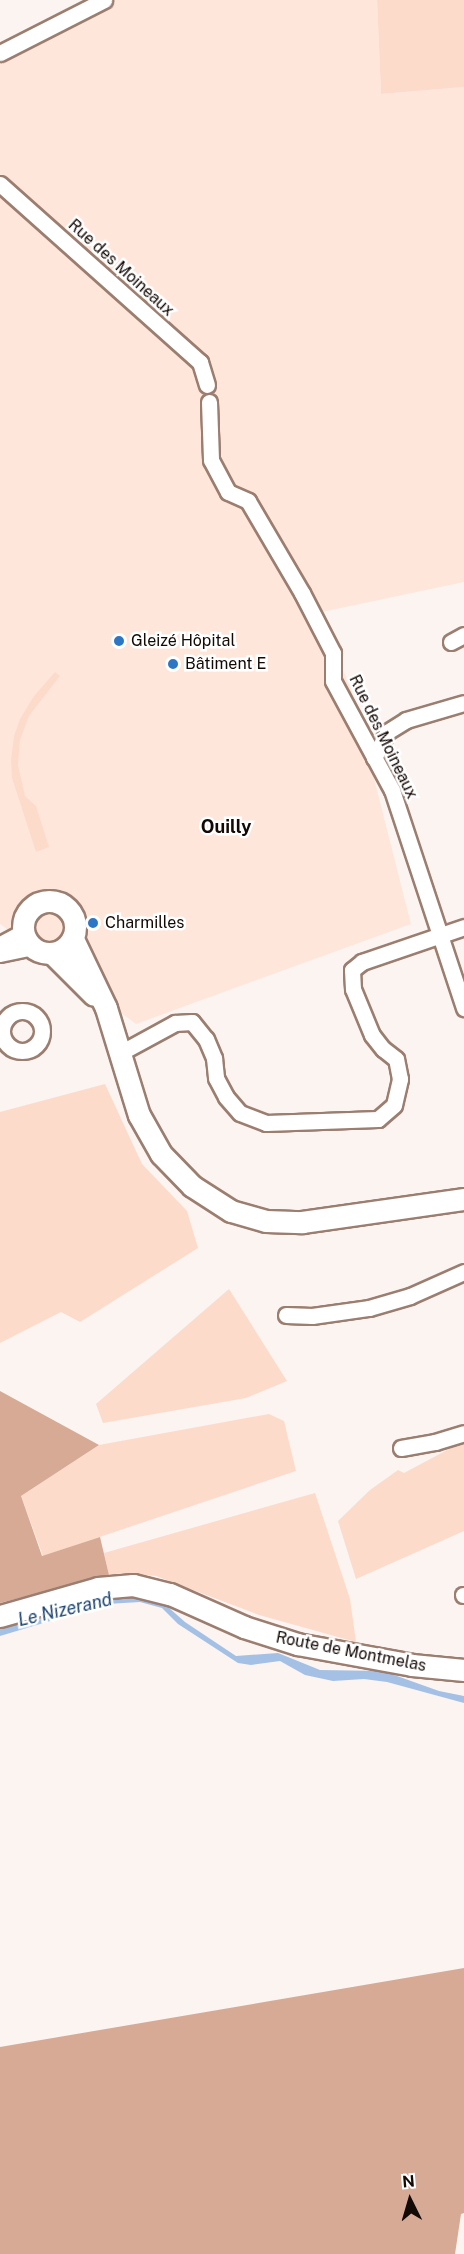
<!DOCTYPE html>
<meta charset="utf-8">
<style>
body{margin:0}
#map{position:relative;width:464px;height:2254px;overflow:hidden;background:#fbf4f1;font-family:"Public Sans",sans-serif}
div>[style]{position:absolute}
.built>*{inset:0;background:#fee6db}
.green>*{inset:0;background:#fddbcb}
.forest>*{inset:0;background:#d7aa96}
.water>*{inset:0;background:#a4c1e5}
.roads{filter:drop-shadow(2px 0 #9b7e70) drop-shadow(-2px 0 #9b7e70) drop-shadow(0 2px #9b7e70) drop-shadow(0 -2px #9b7e70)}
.street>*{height:15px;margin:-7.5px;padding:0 7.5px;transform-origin:7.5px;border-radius:7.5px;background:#fff}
.street>.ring{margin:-7.5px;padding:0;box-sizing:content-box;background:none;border:15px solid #fff;border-radius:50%}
.secondary>*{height:21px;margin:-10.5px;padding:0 10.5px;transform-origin:10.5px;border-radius:10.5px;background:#fff}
.secondary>.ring{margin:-10.5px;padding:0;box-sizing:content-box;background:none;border:21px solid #fff;border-radius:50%}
.dots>*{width:16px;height:16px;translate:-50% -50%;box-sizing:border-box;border:3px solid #fff;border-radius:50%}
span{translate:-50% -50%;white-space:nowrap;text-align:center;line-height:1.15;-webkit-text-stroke:5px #fff;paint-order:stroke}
.street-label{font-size:16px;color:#130905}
.poi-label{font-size:16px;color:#130905}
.left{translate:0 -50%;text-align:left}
.neighbourhood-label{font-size:18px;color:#130905;font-weight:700}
.water-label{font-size:18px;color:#19416e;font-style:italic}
.north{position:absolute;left:380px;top:2170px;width:60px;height:60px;-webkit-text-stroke:4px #fff;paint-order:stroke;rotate:355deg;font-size:16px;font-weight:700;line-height:24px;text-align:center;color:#130905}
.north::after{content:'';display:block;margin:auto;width:21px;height:27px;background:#130905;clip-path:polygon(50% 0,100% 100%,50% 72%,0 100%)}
</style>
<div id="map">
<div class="built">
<i style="clip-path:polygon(111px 0,377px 0,381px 94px,464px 87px,464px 582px,317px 613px,351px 688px,411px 924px,136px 1024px,0 924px,0 61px)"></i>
</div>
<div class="green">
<i style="clip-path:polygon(377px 0,464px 0,464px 87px,381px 94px)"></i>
<i style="clip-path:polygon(55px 672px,60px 676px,29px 716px,20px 740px,18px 765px,25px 796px,36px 806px,49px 847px,36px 852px,12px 778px,11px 760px,14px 736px,20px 719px,34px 696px)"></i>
<i style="clip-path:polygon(105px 1084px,142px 1164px,187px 1211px,198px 1248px,80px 1322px,61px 1312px,0 1343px,0 1112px)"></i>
<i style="clip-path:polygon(229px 1289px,287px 1381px,246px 1398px,103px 1423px,96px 1404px)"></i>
<i style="clip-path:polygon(269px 1414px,284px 1421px,296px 1471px,43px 1556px,21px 1496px,99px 1445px)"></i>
<i style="clip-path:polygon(464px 1441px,464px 1531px,356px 1579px,338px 1521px,370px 1490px,398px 1470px,404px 1473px)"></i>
<i style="clip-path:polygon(315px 1493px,350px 1599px,356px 1642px,259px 1615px,156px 1576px,124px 1573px,109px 1575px,104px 1553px)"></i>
</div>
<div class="forest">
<i style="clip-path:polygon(0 1391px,99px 1445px,21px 1496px,42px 1556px,100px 1537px,109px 1575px,0 1603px)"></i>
<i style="clip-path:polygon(464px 1968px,464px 2213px,461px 2214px,455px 2254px,0 2254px,0 2047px)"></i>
</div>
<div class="water">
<i style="clip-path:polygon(132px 1593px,160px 1600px,185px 1622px,236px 1656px,278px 1653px,320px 1670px,383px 1671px,439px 1691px,464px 1696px,464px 1703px,387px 1682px,364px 1679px,333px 1681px,305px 1675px,280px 1661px,251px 1665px,238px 1663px,178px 1624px,162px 1608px,140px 1602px,107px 1604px,0 1636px,0 1623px,97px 1596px)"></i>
</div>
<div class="roads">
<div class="street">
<i style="left:0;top:53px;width:117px;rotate:-27deg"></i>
<i style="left:0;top:184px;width:268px;rotate:41.7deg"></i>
<i style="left:200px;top:362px;width:24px;rotate:73deg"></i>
<i style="left:209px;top:402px;width:58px;rotate:88deg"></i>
<i style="left:211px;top:460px;width:36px;rotate:62deg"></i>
<i style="left:228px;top:492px;width:22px;rotate:24deg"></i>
<i style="left:248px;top:501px;width:107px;rotate:59.6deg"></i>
<i style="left:302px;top:593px;width:68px;rotate:62.7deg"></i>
<i style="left:333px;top:653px;width:28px;rotate:90deg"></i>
<i style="left:333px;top:681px;width:124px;rotate:61.6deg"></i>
<i style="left:392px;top:790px;width:230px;rotate:71.7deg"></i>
<i style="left:451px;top:642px;width:15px;rotate:-28deg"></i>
<i style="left:374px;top:758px;width:29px;rotate:-63deg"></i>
<i style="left:387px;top:732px;width:22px;rotate:-32deg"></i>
<i style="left:406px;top:720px;width:60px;rotate:-16.3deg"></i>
<i style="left:0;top:944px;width:26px;rotate:-28deg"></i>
<i style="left:0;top:954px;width:33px;rotate:-12deg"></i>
<i class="ring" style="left:2px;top:1011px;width:25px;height:25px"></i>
<i style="left:120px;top:1053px;width:63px;rotate:-28.6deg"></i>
<i style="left:175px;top:1023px;width:17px;rotate:-3deg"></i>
<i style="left:192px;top:1022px;width:22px;rotate:51deg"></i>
<i style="left:206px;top:1039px;width:21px;rotate:67deg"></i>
<i style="left:214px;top:1058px;width:20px;rotate:84deg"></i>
<i style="left:216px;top:1078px;width:21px;rotate:62deg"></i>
<i style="left:226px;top:1097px;width:21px;rotate:49deg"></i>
<i style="left:240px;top:1113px;width:28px;rotate:21deg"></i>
<i style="left:266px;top:1123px;width:112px;rotate:-2deg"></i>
<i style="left:378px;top:1119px;width:21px;rotate:-41deg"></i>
<i style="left:394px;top:1105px;width:27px;rotate:-77deg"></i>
<i style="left:400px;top:1079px;width:20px;rotate:-101deg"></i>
<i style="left:396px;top:1059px;width:16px;rotate:-142deg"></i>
<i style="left:383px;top:1049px;width:18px;rotate:-128deg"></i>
<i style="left:372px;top:1035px;width:50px;rotate:-112.4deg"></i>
<i style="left:353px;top:989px;width:19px;rotate:-93deg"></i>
<i style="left:352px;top:970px;width:13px;rotate:-39deg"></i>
<i style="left:362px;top:962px;width:108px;rotate:-18.9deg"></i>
<i style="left:286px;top:1315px;width:26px;rotate:2deg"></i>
<i style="left:312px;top:1316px;width:58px;rotate:-8deg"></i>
<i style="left:369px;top:1308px;width:43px;rotate:-16.3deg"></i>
<i style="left:410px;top:1296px;width:59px;rotate:-24deg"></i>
<i style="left:401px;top:1448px;width:35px;rotate:-10deg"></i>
<i style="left:435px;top:1442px;width:30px;rotate:-17deg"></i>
<i style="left:463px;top:1595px;width:1px"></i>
</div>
<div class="secondary">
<i class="ring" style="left:23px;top:901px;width:31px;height:31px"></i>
<i style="left:73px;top:939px;width:76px;rotate:64.4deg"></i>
<i style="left:106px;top:1008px;width:112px;rotate:72.9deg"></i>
<i style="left:139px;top:1115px;width:45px;rotate:60.6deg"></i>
<i style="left:161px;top:1154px;width:45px;rotate:45.9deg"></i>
<i style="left:192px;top:1186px;width:46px;rotate:32.7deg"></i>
<i style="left:231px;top:1211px;width:36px;rotate:16deg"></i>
<i style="left:266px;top:1221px;width:36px;rotate:2deg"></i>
<i style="left:302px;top:1222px;width:164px;rotate:-8.1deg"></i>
<i style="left:52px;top:953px;width:59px;rotate:45deg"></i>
<i style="left:0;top:1616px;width:102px;rotate:-15.9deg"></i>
<i style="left:98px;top:1588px;width:35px;rotate:-5deg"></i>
<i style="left:133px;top:1585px;width:38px;rotate:14deg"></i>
<i style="left:170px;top:1594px;width:81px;rotate:24deg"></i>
<i style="left:244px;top:1627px;width:56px;rotate:17.8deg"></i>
<i style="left:297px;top:1644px;width:117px;rotate:10.3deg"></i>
<i style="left:412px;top:1665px;width:52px;rotate:5.5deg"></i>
</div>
</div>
<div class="dots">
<i style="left:119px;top:641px;background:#2d76c6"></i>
<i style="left:173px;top:664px;background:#2d76c6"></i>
<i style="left:93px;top:923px;background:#2d76c6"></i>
</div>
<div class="street-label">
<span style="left:121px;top:268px;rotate:42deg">Rue des Moineaux</span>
<span style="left:383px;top:737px;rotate:64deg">Rue des Moineaux</span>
<span style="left:351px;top:1652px;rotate:11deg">Route de Montmelas</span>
</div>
<div class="poi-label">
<span class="left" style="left:131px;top:641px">Gleizé Hôpital</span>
<span class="left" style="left:185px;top:664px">Bâtiment E</span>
<span class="left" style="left:105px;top:923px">Charmilles</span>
</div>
<div class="neighbourhood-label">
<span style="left:226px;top:827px">Ouilly</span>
</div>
<div class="water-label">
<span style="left:65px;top:1610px;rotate:-13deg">Le Nizerand</span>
</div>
<div class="north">N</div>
</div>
